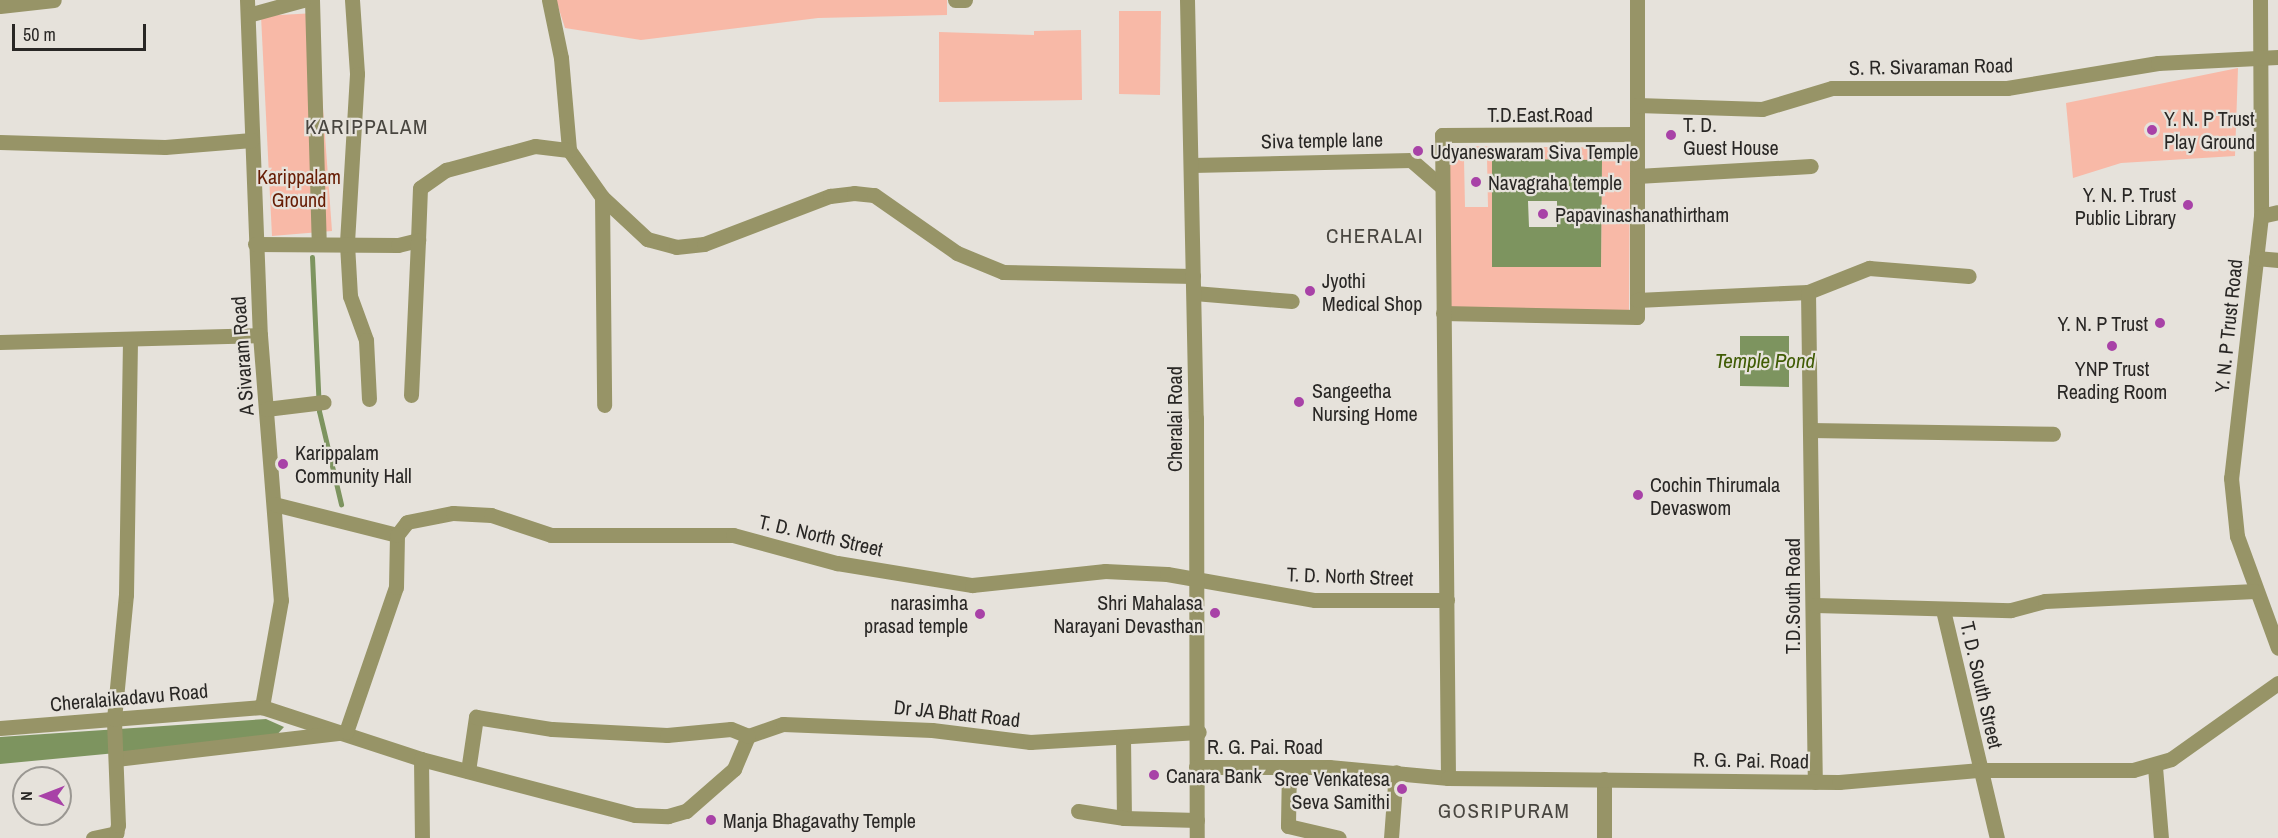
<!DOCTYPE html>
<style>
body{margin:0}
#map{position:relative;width:2278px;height:838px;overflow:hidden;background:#e6e2db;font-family:"Archivo Narrow",sans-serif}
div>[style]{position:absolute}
.green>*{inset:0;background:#f8b9a7}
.water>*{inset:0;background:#7d945f}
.stream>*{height:5px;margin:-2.5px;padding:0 2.5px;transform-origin:2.5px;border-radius:2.5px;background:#7d945f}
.pedestrian>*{height:15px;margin:-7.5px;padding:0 7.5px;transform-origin:7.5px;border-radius:7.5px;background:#979467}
.minor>*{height:15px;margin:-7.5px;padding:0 7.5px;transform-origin:7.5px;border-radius:7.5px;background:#979467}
.tertiary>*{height:15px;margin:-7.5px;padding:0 7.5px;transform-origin:7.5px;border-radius:7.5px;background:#979467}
.dots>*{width:16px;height:16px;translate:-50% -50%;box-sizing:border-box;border:3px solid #e6e2db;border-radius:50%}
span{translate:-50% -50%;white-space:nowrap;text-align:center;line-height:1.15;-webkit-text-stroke:4.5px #e6e2db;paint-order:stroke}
.street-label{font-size:20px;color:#292725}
.poi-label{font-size:20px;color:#292725}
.left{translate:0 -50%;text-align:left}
.right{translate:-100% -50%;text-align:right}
.park-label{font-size:20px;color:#661c04}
.neighbourhood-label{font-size:21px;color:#494640;letter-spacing:1.5px}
.water-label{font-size:21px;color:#405c05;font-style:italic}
.north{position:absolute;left:12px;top:766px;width:60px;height:60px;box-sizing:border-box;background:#e6e2db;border:2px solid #9a9792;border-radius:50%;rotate:270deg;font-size:16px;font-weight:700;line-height:24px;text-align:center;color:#292725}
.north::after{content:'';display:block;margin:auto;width:21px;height:27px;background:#a842a7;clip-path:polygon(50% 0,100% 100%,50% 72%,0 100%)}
.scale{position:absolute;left:12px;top:24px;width:134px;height:27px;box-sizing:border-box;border:3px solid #292725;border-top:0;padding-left:8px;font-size:18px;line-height:21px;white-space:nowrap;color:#292725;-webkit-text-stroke:4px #e6e2db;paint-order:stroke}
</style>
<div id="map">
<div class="green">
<i style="clip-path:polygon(556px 0,947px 0,947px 15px,818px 18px,641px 40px,565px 28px)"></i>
<i style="clip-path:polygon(1119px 11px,1161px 11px,1160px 95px,1119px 94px)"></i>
<i style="clip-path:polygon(316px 13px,332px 231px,272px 236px,261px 16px)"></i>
<i style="clip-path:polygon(1081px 30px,1082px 100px,939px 102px,939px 32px,1034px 35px,1034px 31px)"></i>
<i style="clip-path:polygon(2238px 68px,2235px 156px,2121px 163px,2073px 178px,2066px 103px)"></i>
<i style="clip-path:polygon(evenodd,1450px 146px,1630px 148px,1629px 311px,1449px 310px,1450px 146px,1487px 158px,1488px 207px,1465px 207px,1464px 159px,1487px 158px,1450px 146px,1493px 159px,1602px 160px,1601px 267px,1492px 266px,1493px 159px)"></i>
</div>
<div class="water">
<i style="clip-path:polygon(evenodd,1492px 159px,1602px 160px,1601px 267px,1492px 267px,1492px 159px,1528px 201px,1557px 201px,1557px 227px,1529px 227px,1528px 201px)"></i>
<i style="clip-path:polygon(1740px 336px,1789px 336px,1789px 387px,1740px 386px)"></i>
<i style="clip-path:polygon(266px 719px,284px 727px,274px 738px,0 764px,0 737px)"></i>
</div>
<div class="stream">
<i style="left:312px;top:257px;width:154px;rotate:87.4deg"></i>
<i style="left:319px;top:411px;width:96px;rotate:76.7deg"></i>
</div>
<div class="pedestrian">
<i style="left:1443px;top:313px;width:194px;rotate:1.2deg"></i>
<i style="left:1637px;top:317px;width:141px;rotate:-90deg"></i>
</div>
<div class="minor">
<i style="left:247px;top:0;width:335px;rotate:87.8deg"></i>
<i style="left:260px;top:335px;width:266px;rotate:85.5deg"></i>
<i style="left:281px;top:600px;width:109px;rotate:100.1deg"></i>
<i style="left:312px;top:0;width:244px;rotate:88.4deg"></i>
<i style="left:352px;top:0;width:74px;rotate:86.1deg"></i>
<i style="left:357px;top:74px;width:170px;rotate:93.4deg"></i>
<i style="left:347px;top:244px;width:52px;rotate:86.7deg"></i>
<i style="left:350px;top:296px;width:47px;rotate:70deg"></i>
<i style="left:366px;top:340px;width:59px;rotate:87.1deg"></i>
<i style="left:549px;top:0;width:59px;rotate:78.3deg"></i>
<i style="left:561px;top:58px;width:92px;rotate:85deg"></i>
<i style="left:955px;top:0;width:10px"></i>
<i style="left:1637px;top:0;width:176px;rotate:90deg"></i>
<i style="left:1637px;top:176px;width:174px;rotate:-3.3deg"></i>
<i style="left:2260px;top:0;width:216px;rotate:89.7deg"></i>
<i style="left:2261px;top:216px;width:264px;rotate:96.5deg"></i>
<i style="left:2231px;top:478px;width:58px;rotate:84.1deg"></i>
<i style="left:2237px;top:536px;width:119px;rotate:69.9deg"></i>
<i style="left:0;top:6px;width:54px;rotate:-6.3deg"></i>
<i style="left:248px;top:15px;width:57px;rotate:-15.3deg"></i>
<i style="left:1637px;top:105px;width:125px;rotate:1.8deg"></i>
<i style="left:1762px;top:109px;width:73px;rotate:-16.7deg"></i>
<i style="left:1832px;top:88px;width:175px"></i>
<i style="left:2007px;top:88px;width:153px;rotate:-9.4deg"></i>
<i style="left:2158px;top:63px;width:120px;rotate:-2.9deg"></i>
<i style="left:0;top:142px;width:165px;rotate:1.7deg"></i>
<i style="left:165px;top:147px;width:87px;rotate:-4.6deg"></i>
<i style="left:569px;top:150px;width:57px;rotate:54.9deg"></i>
<i style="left:602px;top:197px;width:62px;rotate:43deg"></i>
<i style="left:647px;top:239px;width:30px;rotate:15deg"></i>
<i style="left:676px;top:247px;width:28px;rotate:-6deg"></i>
<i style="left:704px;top:244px;width:135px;rotate:-20.9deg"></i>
<i style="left:830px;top:196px;width:24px;rotate:-7deg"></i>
<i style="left:854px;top:193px;width:20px;rotate:6deg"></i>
<i style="left:874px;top:195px;width:101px;rotate:34.9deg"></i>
<i style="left:957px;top:253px;width:50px;rotate:22.4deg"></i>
<i style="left:1003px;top:272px;width:190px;rotate:1.2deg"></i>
<i style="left:1192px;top:165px;width:219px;rotate:-1.3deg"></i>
<i style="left:1411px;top:160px;width:41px;rotate:41.1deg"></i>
<i style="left:602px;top:197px;width:208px;rotate:89.4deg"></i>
<i style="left:2261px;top:216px;width:17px;rotate:-13deg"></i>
<i style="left:255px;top:244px;width:143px;rotate:0.4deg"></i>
<i style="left:398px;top:245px;width:21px;rotate:-14deg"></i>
<i style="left:418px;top:240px;width:52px;rotate:-87.8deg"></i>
<i style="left:420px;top:188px;width:32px;rotate:-35deg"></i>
<i style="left:446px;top:170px;width:92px;rotate:-15.1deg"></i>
<i style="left:535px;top:146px;width:34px;rotate:7deg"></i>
<i style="left:2256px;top:258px;width:22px;rotate:5deg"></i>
<i style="left:1808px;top:292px;width:66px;rotate:-21.5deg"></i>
<i style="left:1869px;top:268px;width:100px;rotate:4.6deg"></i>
<i style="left:1194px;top:293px;width:98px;rotate:4.7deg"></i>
<i style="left:1637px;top:300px;width:171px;rotate:-2.7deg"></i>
<i style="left:1808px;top:292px;width:490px;rotate:89.2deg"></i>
<i style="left:0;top:342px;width:260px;rotate:-1.5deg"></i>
<i style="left:411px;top:395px;width:155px;rotate:-87.4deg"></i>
<i style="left:266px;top:409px;width:58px;rotate:-6.9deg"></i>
<i style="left:1810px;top:430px;width:243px;rotate:0.9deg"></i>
<i style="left:274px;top:504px;width:127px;rotate:14.1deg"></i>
<i style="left:1815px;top:605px;width:196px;rotate:1.5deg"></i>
<i style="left:2011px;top:610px;width:35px;rotate:-15deg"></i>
<i style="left:2045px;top:601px;width:210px;rotate:-2.7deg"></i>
<i style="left:1943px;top:610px;width:234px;rotate:76.7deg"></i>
<i style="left:0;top:728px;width:263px;rotate:-4.6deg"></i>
<i style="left:262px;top:707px;width:167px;rotate:18.1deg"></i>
<i style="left:421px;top:759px;width:221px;rotate:14.7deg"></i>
<i style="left:635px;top:815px;width:33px;rotate:2deg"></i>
<i style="left:668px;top:816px;width:19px;rotate:-16deg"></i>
<i style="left:686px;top:811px;width:64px;rotate:-41.2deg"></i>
<i style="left:734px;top:769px;width:36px;rotate:-67deg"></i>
<i style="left:748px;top:736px;width:37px;rotate:-19deg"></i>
<i style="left:783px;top:724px;width:149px;rotate:2.3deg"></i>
<i style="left:932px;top:730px;width:99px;rotate:7deg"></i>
<i style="left:1030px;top:742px;width:169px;rotate:-3.4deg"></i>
<i style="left:1123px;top:738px;width:80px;rotate:89.3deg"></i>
<i style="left:1124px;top:818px;width:73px;rotate:1.6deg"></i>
<i style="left:116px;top:759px;width:232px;rotate:-6.7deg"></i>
<i style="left:346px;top:732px;width:153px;rotate:-71deg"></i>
<i style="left:396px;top:587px;width:52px;rotate:-88.9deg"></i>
<i style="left:397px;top:535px;width:16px;rotate:-52deg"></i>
<i style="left:407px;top:522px;width:47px;rotate:-11.1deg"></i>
<i style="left:453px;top:513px;width:38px;rotate:3deg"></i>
<i style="left:491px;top:515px;width:63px;rotate:18.4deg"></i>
<i style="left:551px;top:535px;width:182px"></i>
<i style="left:733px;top:535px;width:108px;rotate:15.1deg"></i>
<i style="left:837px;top:563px;width:137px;rotate:9.3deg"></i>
<i style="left:972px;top:585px;width:134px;rotate:-6deg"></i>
<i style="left:1105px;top:571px;width:62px;rotate:2.8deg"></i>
<i style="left:1167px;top:574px;width:150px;rotate:10deg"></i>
<i style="left:1315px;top:600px;width:132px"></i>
<i style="left:421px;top:759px;width:79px;rotate:89.3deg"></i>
<i style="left:1289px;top:767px;width:59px;rotate:91deg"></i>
<i style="left:1288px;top:826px;width:52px;rotate:13.2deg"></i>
<i style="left:2155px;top:767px;width:71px;rotate:85.2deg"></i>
<i style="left:468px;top:771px;width:55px;rotate:-81.6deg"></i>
<i style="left:476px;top:717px;width:77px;rotate:9deg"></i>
<i style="left:552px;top:729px;width:115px;rotate:3deg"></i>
<i style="left:667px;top:735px;width:64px;rotate:-5.4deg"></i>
<i style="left:731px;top:729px;width:18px;rotate:22deg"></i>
<i style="left:1448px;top:778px;width:643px;rotate:-90.53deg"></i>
<i style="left:1442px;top:135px;width:195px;rotate:-0.3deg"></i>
<i style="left:1078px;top:811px;width:47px;rotate:8.7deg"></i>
<i style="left:93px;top:838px;width:24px;rotate:-12deg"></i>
<i style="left:116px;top:833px;width:8px;rotate:-76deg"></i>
<i style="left:118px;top:825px;width:106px;rotate:-92.2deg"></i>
<i style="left:114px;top:719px;width:125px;rotate:-84.5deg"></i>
<i style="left:126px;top:595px;width:255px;rotate:-89.1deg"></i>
<i style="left:1391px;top:838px;width:66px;rotate:-85.7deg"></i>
<i style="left:1604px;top:838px;width:59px;rotate:-90deg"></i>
</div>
<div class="tertiary">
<i style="left:1187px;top:0;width:418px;rotate:88.8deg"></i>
<i style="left:1196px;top:418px;width:420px;rotate:89.9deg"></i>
<i style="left:1196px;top:767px;width:133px"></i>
<i style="left:1329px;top:767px;width:120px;rotate:5.3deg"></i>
<i style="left:1448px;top:778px;width:391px;rotate:0.6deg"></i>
<i style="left:1839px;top:782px;width:142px;rotate:-4.9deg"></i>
<i style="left:1980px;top:770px;width:153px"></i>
<i style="left:2133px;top:770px;width:40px;rotate:-16deg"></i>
<i style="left:2171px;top:759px;width:131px;rotate:-35.4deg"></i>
</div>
<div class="dots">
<i style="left:2152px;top:130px;background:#a842a7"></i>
<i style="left:1671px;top:135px;background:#a842a7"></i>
<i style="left:1418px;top:151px;background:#a842a7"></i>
<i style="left:1476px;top:182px;background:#a842a7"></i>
<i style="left:2188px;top:205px;background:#a842a7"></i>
<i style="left:1543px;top:214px;background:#a842a7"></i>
<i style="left:1310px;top:291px;background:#a842a7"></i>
<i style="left:2160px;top:323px;background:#a842a7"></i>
<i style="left:2112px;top:346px;background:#a842a7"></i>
<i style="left:1299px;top:402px;background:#a842a7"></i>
<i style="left:283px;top:464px;background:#a842a7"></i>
<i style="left:1638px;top:495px;background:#a842a7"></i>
<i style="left:1215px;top:613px;background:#a842a7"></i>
<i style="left:980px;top:614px;background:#a842a7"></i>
<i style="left:1154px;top:775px;background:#a842a7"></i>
<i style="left:1402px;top:789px;background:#a842a7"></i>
<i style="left:711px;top:820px;background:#a842a7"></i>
</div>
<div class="street-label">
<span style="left:1931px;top:66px;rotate:-1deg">S. R. Sivaraman Road</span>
<span style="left:1540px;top:114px">T.D.East.Road</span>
<span style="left:1322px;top:140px;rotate:-1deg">Siva temple lane</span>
<span style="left:2228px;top:326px;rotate:-84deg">Y. N. P Trust Road</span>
<span style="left:242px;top:356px;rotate:-94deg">A Sivaram Road</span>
<span style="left:1174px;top:419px;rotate:-90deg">Cheralai Road</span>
<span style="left:821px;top:535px;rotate:13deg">T. D. North Street</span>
<span style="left:1350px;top:576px;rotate:2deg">T. D. North Street</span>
<span style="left:1792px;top:596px;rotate:-90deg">T.D.South Road</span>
<span style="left:1982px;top:685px;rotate:77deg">T. D. South Street</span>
<span style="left:129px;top:697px;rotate:-5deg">Cheralaikadavu Road</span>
<span style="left:957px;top:713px;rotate:6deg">Dr JA Bhatt Road</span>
<span style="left:1265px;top:746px">R. G. Pai. Road</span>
<span style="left:1751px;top:760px;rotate:1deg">R. G. Pai. Road</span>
</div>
<div class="poi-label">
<span class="left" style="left:2164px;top:130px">Y. N. P Trust<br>Play Ground</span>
<span class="left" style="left:1683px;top:136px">T. D.<br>Guest House</span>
<span class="left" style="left:1430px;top:151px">Udyaneswaram Siva Temple</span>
<span class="left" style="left:1488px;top:182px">Navagraha temple</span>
<span class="right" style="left:2176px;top:206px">Y. N. P. Trust<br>Public Library</span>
<span class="left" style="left:1555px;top:214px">Papavinashanathirtham</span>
<span class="left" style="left:1322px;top:292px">Jyothi<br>Medical Shop</span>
<span class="right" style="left:2148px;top:323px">Y. N. P Trust</span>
<span style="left:2112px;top:380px">YNP Trust<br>Reading Room</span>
<span class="left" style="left:1312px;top:402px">Sangeetha<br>Nursing Home</span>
<span class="left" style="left:295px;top:464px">Karippalam<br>Community Hall</span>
<span class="left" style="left:1650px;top:496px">Cochin Thirumala<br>Devaswom</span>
<span class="right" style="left:968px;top:614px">narasimha<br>prasad temple</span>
<span class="right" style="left:1203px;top:614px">Shri Mahalasa<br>Narayani Devasthan</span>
<span class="left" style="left:1166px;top:775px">Canara Bank</span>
<span class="right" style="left:1390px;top:790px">Sree Venkatesa<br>Seva Samithi</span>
<span class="left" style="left:723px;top:820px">Manja Bhagavathy Temple</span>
</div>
<div class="park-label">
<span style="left:299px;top:188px">Karippalam<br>Ground</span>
</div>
<div class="neighbourhood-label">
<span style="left:367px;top:127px">KARIPPALAM</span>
<span style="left:1375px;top:236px">CHERALAI</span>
<span style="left:1504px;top:811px">GOSRIPURAM</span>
</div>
<div class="water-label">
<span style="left:1765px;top:361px">Temple Pond</span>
</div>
<div class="north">N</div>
<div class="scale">50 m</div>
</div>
